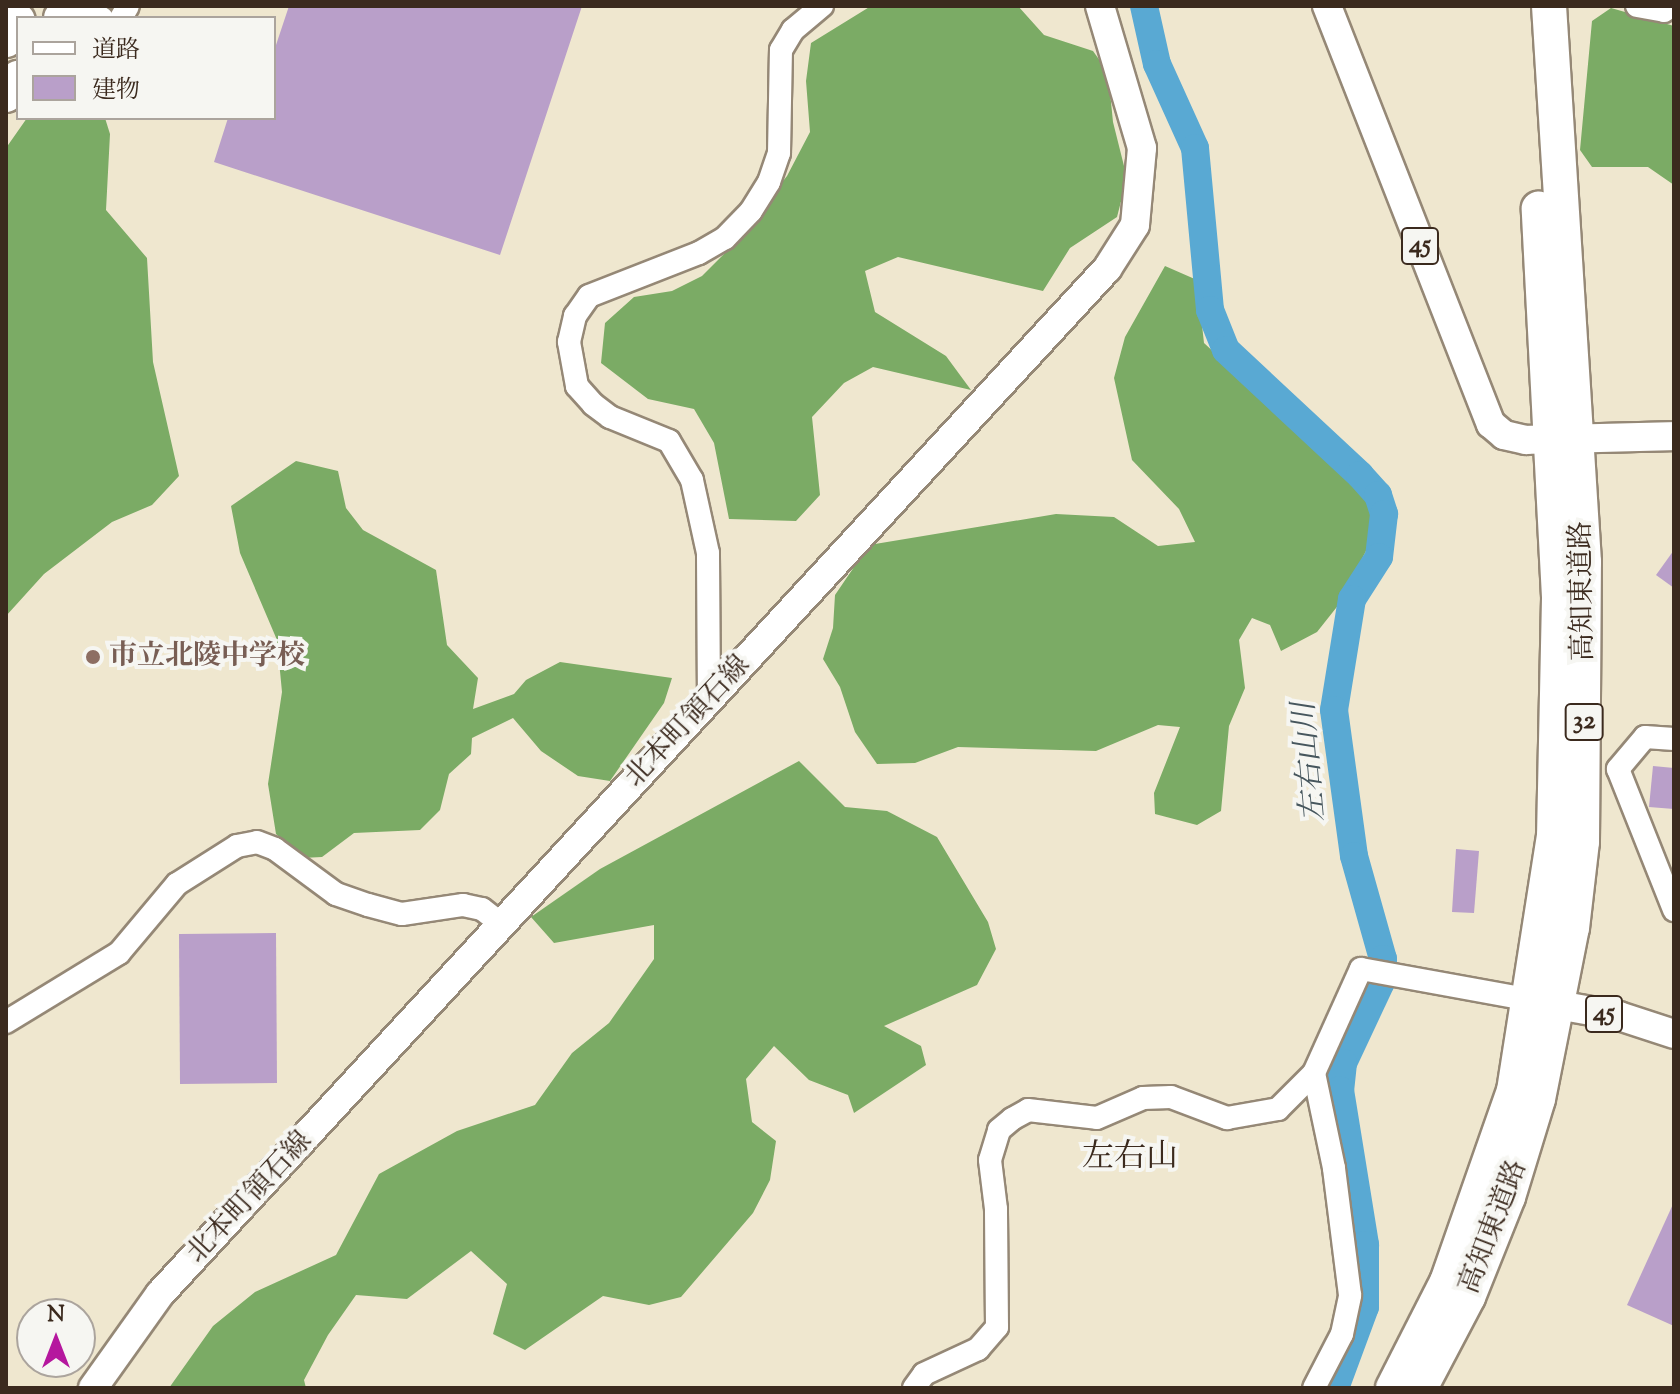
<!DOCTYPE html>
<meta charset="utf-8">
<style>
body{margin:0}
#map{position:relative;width:1680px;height:1394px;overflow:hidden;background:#efe7cf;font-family:"Sorts Mill Goudy","Noto Serif JP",serif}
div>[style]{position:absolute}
.forest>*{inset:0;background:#7bab65}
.river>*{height:28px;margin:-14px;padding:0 14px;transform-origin:14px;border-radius:14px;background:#59a9d3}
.building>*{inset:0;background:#b99fc9}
.roads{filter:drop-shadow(2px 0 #958876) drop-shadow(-2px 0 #958876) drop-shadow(0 2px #958876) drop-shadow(0 -2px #958876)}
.minor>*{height:22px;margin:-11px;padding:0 11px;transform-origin:11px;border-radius:11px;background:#fff}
.major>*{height:28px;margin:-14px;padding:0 14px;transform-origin:14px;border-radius:14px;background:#fff}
.highway>*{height:34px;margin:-17px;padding:0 17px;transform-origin:17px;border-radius:17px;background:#fff}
.dots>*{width:22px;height:22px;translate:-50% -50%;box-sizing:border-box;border:4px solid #f6f6f2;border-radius:50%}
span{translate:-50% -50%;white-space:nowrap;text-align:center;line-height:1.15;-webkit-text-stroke:8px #f6f6f2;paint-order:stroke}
.shield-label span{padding:2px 6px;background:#f6f6f2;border:2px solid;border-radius:6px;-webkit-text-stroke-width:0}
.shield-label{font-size:26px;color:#3b2a1e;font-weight:700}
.street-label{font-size:28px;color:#3b2a1e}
.education-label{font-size:28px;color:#785e54;font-weight:700}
.left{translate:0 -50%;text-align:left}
.water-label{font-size:30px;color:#46565d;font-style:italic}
.quarter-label{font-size:32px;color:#3b2a1e}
.frame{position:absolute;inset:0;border:8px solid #3b2a1e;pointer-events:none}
.legend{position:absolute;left:16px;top:16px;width:260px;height:104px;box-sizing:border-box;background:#f6f6f2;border:2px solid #aba49d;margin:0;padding:10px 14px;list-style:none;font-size:24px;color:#3b2a1e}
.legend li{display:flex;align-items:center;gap:16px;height:40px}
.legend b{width:40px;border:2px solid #aba49d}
.north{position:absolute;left:16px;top:1298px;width:80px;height:80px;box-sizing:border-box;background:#f6f6f2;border:2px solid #aba49d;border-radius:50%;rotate:0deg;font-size:22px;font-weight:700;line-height:32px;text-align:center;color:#3b2a1e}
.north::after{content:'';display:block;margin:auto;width:28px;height:36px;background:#b5179e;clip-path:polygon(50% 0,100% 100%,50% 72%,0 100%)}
</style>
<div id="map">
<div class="forest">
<i style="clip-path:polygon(871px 6px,1018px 6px,1044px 35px,1093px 51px,1108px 72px,1113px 122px,1127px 178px,1117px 217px,1070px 248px,1043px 291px,898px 257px,865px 271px,875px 312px,946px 356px,971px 390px,873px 367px,844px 383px,812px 417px,820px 495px,796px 521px,729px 519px,714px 443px,694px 409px,648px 399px,601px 363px,605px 323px,634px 297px,672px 291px,702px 276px,728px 250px,787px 176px,810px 132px,806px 81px,811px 43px)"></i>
<i style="clip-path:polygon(1611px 8px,1674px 26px,1674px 185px,1648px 167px,1592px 167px,1580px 150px,1592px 21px)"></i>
<i style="clip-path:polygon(27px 118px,105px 118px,110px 134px,106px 210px,147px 258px,153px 362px,179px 476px,152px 505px,112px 522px,44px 574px,6px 616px,6px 148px)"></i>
<i style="clip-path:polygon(1165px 266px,1197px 280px,1204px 343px,1353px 481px,1368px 500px,1375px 533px,1340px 603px,1317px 632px,1281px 651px,1270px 625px,1252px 618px,1239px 640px,1245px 688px,1229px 726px,1221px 811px,1197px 825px,1155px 814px,1154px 793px,1180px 727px,1158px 725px,1096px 751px,958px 747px,915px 763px,877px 764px,855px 732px,840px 687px,823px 659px,833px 628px,835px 595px,869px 545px,1056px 514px,1114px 517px,1158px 546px,1195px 542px,1179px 509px,1132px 460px,1114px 378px,1125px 337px)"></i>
<i style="clip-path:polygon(296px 461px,338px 471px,346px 508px,363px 530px,436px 570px,447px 645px,478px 678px,473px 709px,514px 694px,526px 680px,560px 662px,672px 678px,664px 703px,610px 781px,578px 776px,541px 751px,513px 718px,472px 738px,471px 754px,449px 774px,440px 810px,420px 830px,354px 833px,322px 857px,302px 858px,276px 834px,268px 784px,282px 692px,277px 640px,240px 553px,231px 506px)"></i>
<i style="clip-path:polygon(799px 761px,845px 807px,887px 811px,937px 837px,988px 922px,996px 949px,977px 985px,884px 1026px,921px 1046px,926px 1065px,854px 1113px,848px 1095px,809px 1080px,774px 1046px,746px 1079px,752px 1122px,776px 1141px,770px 1180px,753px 1213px,681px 1297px,649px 1305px,603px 1296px,525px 1350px,493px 1334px,507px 1284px,471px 1251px,407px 1299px,356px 1295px,328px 1335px,304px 1380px,306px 1388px,169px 1388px,213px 1326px,255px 1292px,336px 1255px,379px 1174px,457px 1131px,535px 1105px,572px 1053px,609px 1023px,654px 959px,654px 925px,554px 943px,531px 917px,600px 869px)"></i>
</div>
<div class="river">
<i style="left:1144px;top:6px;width:59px;rotate:77.4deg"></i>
<i style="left:1157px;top:64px;width:92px;rotate:65.7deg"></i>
<i style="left:1195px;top:148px;width:163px;rotate:84.7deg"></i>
<i style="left:1210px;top:310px;width:43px;rotate:68.2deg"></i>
<i style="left:1226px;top:350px;width:183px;rotate:43deg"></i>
<i style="left:1360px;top:475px;width:27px;rotate:48deg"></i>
<i style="left:1378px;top:495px;width:20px;rotate:72deg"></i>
<i style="left:1384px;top:514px;width:43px;rotate:96.6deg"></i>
<i style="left:1379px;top:557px;width:50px;rotate:122.7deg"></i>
<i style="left:1352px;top:599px;width:112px;rotate:99.2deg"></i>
<i style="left:1334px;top:710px;width:147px;rotate:82.2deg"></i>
<i style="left:1354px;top:856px;width:107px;rotate:74.3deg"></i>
<i style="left:1383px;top:959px;width:23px;rotate:95deg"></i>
<i style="left:1381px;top:982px;width:89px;rotate:115.1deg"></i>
<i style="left:1343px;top:1063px;width:27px;rotate:96deg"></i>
<i style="left:1340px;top:1090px;width:157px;rotate:80.8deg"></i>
<i style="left:1365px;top:1245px;width:62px;rotate:90deg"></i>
<i style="left:1365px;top:1307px;width:86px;rotate:110.3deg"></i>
</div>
<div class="building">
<i style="clip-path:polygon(289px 6px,582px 6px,500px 255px,214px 162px,228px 118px,274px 118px,274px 51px)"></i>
<i style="clip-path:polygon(1674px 550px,1674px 588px,1656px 575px)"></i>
<i style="clip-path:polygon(1653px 766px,1674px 768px,1674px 809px,1649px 807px)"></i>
<i style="clip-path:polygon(1456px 849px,1479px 851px,1474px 913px,1452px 912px)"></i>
<i style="clip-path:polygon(276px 933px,277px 1083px,180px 1084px,179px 934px)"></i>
<i style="clip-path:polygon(1674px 1202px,1674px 1326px,1627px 1305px)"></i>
</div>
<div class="roads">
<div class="minor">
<i style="left:81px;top:6px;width:24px;rotate:30deg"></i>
<i style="left:1637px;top:6px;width:27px;rotate:10deg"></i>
<i style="left:1664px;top:11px;width:8px;rotate:-40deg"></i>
<i style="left:121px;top:18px;width:14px;rotate:-60deg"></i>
<i style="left:709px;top:700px;width:147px;rotate:-90.4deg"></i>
<i style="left:708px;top:553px;width:75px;rotate:-102.4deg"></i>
<i style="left:692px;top:480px;width:45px;rotate:-120.5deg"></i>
<i style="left:669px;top:441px;width:64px;rotate:-157.9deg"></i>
<i style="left:610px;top:417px;width:21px;rotate:-143deg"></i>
<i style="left:593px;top:404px;width:24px;rotate:-132deg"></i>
<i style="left:577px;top:386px;width:45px;rotate:-100.3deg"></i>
<i style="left:569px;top:342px;width:27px;rotate:-77deg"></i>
<i style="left:575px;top:316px;width:24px;rotate:-55deg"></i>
<i style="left:589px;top:296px;width:118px;rotate:-21.4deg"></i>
<i style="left:699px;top:253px;width:30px;rotate:-30deg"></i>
<i style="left:725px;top:238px;width:37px;rotate:-46deg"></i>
<i style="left:751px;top:211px;width:34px;rotate:-58deg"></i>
<i style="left:769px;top:182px;width:31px;rotate:-71deg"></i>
<i style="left:779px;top:153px;width:103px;rotate:-88.9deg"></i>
<i style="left:781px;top:50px;width:23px;rotate:-59deg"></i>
<i style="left:793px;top:30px;width:38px;rotate:-40deg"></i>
<i style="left:1674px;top:739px;width:29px;rotate:-176deg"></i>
<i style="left:1645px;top:737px;width:42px;rotate:130.2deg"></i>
<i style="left:1618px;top:769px;width:152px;rotate:68.3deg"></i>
<i style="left:6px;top:1022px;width:132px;rotate:-31.4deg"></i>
<i style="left:119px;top:953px;width:90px;rotate:-50deg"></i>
<i style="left:177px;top:884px;width:71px;rotate:-32.3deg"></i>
<i style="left:237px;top:846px;width:20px;rotate:-11deg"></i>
<i style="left:257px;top:842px;width:19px;rotate:21deg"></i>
<i style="left:275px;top:849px;width:76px;rotate:36.4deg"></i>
<i style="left:336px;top:894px;width:34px;rotate:19deg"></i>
<i style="left:368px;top:905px;width:35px;rotate:15deg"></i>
<i style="left:402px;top:914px;width:62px;rotate:-8.4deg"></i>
<i style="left:463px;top:905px;width:19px;rotate:12deg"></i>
<i style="left:482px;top:909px;width:23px;rotate:38deg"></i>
<i style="left:914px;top:1388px;width:17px;rotate:-54deg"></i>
<i style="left:924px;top:1374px;width:60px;rotate:-24.8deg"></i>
<i style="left:978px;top:1349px;width:29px;rotate:-49deg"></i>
<i style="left:997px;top:1327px;width:118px;rotate:-90.5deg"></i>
<i style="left:996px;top:1209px;width:49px;rotate:-97deg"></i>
<i style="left:990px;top:1160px;width:31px;rotate:-73deg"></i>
<i style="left:999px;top:1130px;width:17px;rotate:-40deg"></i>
<i style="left:1012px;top:1119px;width:18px;rotate:-29deg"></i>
<i style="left:1028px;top:1110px;width:69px;rotate:6.6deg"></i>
<i style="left:1097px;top:1118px;width:50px;rotate:-23.5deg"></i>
<i style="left:1143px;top:1098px;width:28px;rotate:-2deg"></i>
<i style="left:1171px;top:1097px;width:60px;rotate:20.6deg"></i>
<i style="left:1227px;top:1118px;width:52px;rotate:-10deg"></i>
<i style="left:1278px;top:1109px;width:51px;rotate:-45deg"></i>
<i style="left:1314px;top:1073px;width:114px;rotate:-65.7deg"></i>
<i style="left:1361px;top:969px;width:174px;rotate:10.3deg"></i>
<i style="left:1314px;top:1388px;width:61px;rotate:-62.6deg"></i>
<i style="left:1342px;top:1334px;width:40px;rotate:-78deg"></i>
<i style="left:1350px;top:1295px;width:128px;rotate:-97.2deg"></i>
<i style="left:1334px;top:1168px;width:97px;rotate:-101.9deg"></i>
</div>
<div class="major">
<i style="left:1327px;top:6px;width:449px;rotate:68.6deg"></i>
<i style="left:1491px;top:424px;width:17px;rotate:40deg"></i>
<i style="left:1504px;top:435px;width:23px;rotate:13deg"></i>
<i style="left:1526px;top:440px;width:148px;rotate:-1.5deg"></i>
<i style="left:1535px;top:1001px;width:85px;rotate:10.1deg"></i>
<i style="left:1619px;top:1016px;width:58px;rotate:18.1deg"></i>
<i style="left:93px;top:1388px;width:115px;rotate:-54.5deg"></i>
<i style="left:160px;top:1294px;width:1396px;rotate:-47.27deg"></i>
<i style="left:1107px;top:269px;width:52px;rotate:-57.5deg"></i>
<i style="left:1135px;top:225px;width:77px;rotate:-84.8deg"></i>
<i style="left:1142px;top:148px;width:148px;rotate:-106.5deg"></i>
</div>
<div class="highway">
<i style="left:61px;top:18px;width:15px;rotate:-53deg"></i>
<i style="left:6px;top:40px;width:23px;rotate:-59deg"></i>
<i style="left:6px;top:95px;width:21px;rotate:-55deg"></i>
<i style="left:1393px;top:1388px;width:119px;rotate:-63deg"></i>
<i style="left:1447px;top:1282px;width:202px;rotate:-70.7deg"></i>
<i style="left:1514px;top:1091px;width:257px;rotate:-81.1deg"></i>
<i style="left:1554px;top:837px;width:240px;rotate:-88.8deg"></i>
<i style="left:1559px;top:597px;width:389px;rotate:-93deg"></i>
<i style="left:1420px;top:1388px;width:103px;rotate:-62.2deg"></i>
<i style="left:1468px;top:1297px;width:108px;rotate:-68.2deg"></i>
<i style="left:1508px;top:1197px;width:102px;rotate:-73deg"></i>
<i style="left:1538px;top:1099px;width:174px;rotate:-78.8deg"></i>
<i style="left:1572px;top:928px;width:87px;rotate:-83.4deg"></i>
<i style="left:1582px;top:842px;width:280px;rotate:-89.6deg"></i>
<i style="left:1584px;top:562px;width:557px;rotate:-93.6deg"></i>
</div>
</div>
<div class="dots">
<i style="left:93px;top:657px;background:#8d6e63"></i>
</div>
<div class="shield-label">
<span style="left:1420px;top:246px">45</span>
<span style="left:1584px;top:722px">32</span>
<span style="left:1604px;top:1014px">45</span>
</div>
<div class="street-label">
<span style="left:1583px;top:591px;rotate:-91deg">高知東道路</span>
<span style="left:688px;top:722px;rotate:-47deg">北本町領石線</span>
<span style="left:250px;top:1198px;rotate:-47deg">北本町領石線</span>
<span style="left:1494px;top:1227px;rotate:-69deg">高知東道路</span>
</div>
<div class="education-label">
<span class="left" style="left:109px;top:657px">市立北陵中学校</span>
</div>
<div class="water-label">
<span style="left:1311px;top:762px;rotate:-95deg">左右山川</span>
</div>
<div class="quarter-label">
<span style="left:1130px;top:1158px">左右山</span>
</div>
<div class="frame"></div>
<ul class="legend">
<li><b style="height:10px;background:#fff"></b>道路</li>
<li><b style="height:22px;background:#b99fc9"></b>建物</li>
</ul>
<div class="north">N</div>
</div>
